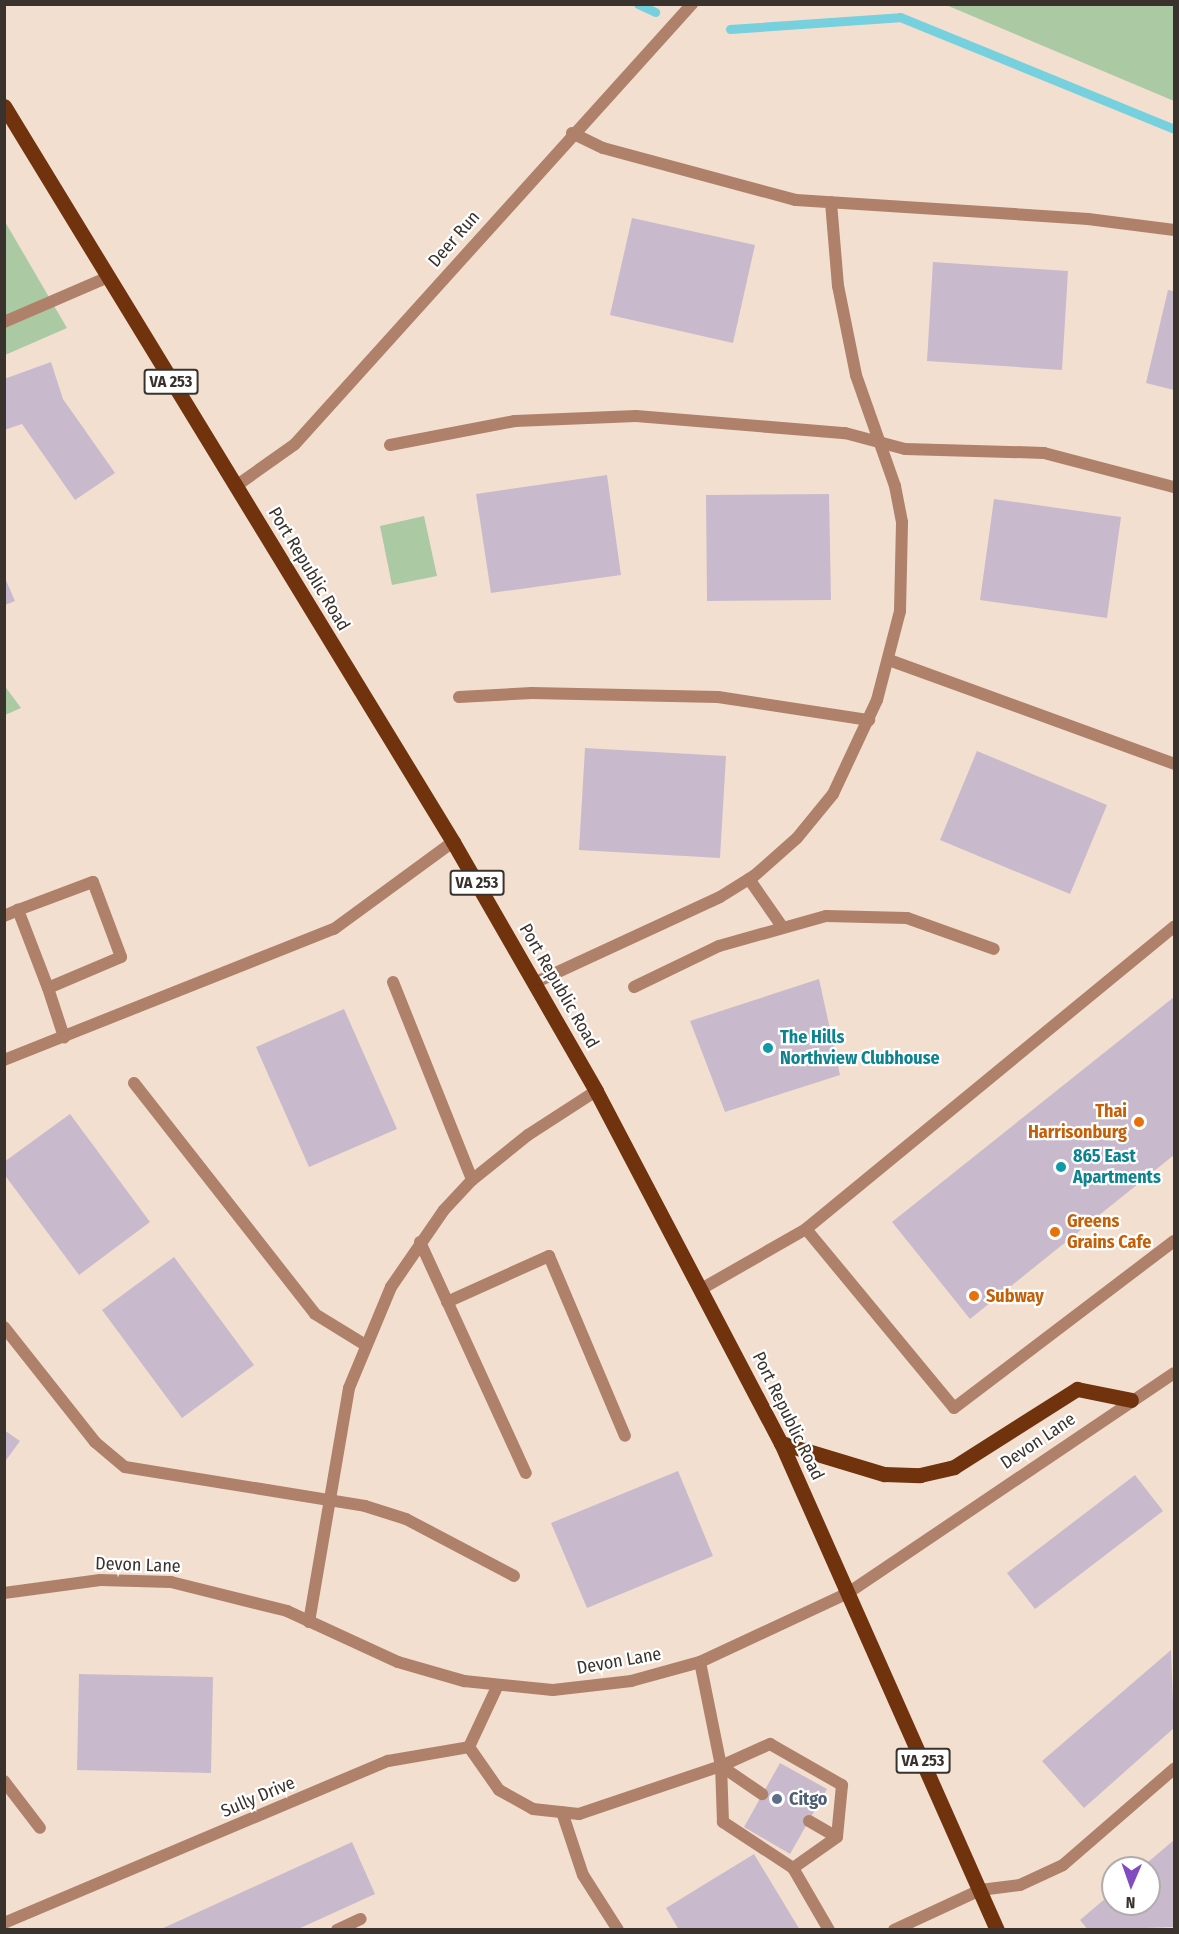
<!DOCTYPE html>
<style>
body{margin:0}
#map{position:relative;width:1179px;height:1934px;overflow:hidden;background:#f3dfd0;font-family:"Fira Sans Condensed",sans-serif}
div>[style]{position:absolute}
.green>*{inset:0;background:#abcaa3}
.stream>*{height:9px;margin:-4.5px;padding:0 4.5px;transform-origin:4.5px;border-radius:4.5px;background:#77d0de}
.building>*{inset:0;background:#c8bacc}
.lane>*{height:12px;margin:-6px;padding:0 6px;transform-origin:6px;border-radius:6px;background:#af816a}
.street>*{height:12px;margin:-6px;padding:0 6px;transform-origin:6px;border-radius:6px;background:#af816a}
.primary>*{height:15px;margin:-7.5px;padding:0 7.5px;transform-origin:7.5px;border-radius:7.5px;background:#71330d}
.dots>*{width:16px;height:16px;translate:-50% -50%;box-sizing:border-box;border:3px solid #fff;border-radius:50%}
span{translate:-50% -50%;white-space:nowrap;text-align:center;line-height:1.15;-webkit-text-stroke:4.5px #fff;paint-order:stroke}
.shield-label span{padding:2px 4px;background:#fff;border:2px solid;border-radius:4px;-webkit-text-stroke-width:0}
.shield-label{font-size:16px;color:#3a332d;font-weight:700}
.street-label{font-size:18px;color:#3a332d}
.culture-label{font-size:18px;color:#0d838f;font-weight:700}
.left{translate:0 -50%;text-align:left}
.food-label{font-size:18px;color:#c56008;font-weight:700}
.right{translate:-100% -50%;text-align:right}
.service-label{font-size:18px;color:#4e5e75;font-weight:700}
.frame{position:absolute;inset:0;border:6px solid #3a332d;pointer-events:none}
.north{position:absolute;left:1101px;top:1856px;width:60px;height:60px;box-sizing:border-box;background:#fff;border:2px solid #b0adab;border-radius:50%;rotate:182deg;font-size:16px;font-weight:700;line-height:24px;text-align:center;color:#3a332d}
.north::after{content:'';display:block;margin:auto;width:21px;height:27px;background:#814bc2;clip-path:polygon(50% 0,100% 100%,50% 72%,0 100%)}
</style>
<div id="map">
<div class="green">
<i style="clip-path:polygon(946px 5px,1174px 5px,1174px 101px)"></i>
<i style="clip-path:polygon(4px 220px,67px 328px,5px 355px,4px 355px)"></i>
<i style="clip-path:polygon(424px 516px,437px 576px,392px 585px,380px 526px)"></i>
<i style="clip-path:polygon(4px 685px,21px 708px,5px 715px,4px 715px)"></i>
</div>
<div class="stream">
<i style="left:638px;top:4px;width:19px;rotate:25deg"></i>
<i style="left:730px;top:29px;width:170px;rotate:-4deg"></i>
<i style="left:900px;top:17px;width:296px;rotate:22.2deg"></i>
</div>
<div class="building">
<i style="clip-path:polygon(632px 218px,755px 245px,733px 343px,610px 315px)"></i>
<i style="clip-path:polygon(933px 262px,1068px 271px,1062px 370px,927px 361px)"></i>
<i style="clip-path:polygon(1168px 290px,1174px 291px,1174px 390px,1146px 383px)"></i>
<i style="clip-path:polygon(51px 362px,63px 399px,115px 473px,75px 500px,22px 424px,4px 430px,4px 379px)"></i>
<i style="clip-path:polygon(607px 475px,621px 575px,491px 593px,476px 494px)"></i>
<i style="clip-path:polygon(829px 494px,831px 600px,707px 601px,706px 495px)"></i>
<i style="clip-path:polygon(994px 499px,1121px 517px,1107px 618px,980px 600px)"></i>
<i style="clip-path:polygon(5px 578px,15px 601px,5px 605px)"></i>
<i style="clip-path:polygon(585px 748px,726px 756px,720px 858px,579px 850px)"></i>
<i style="clip-path:polygon(977px 751px,1107px 805px,1070px 894px,940px 840px)"></i>
<i style="clip-path:polygon(819px 979px,840px 1075px,725px 1112px,690px 1021px)"></i>
<i style="clip-path:polygon(1174px 997px,1174px 1155px,970px 1319px,892px 1222px)"></i>
<i style="clip-path:polygon(344px 1009px,397px 1129px,309px 1167px,256px 1047px)"></i>
<i style="clip-path:polygon(70px 1114px,150px 1222px,79px 1275px,4px 1174px,4px 1162px)"></i>
<i style="clip-path:polygon(174px 1257px,254px 1365px,182px 1418px,102px 1310px)"></i>
<i style="clip-path:polygon(4px 1430px,20px 1441px,4px 1463px)"></i>
<i style="clip-path:polygon(678px 1471px,713px 1556px,587px 1608px,551px 1523px)"></i>
<i style="clip-path:polygon(1135px 1475px,1163px 1511px,1035px 1609px,1007px 1573px)"></i>
<i style="clip-path:polygon(1171px 1650px,1174px 1728px,1084px 1808px,1042px 1761px)"></i>
<i style="clip-path:polygon(79px 1674px,213px 1677px,211px 1773px,77px 1770px)"></i>
<i style="clip-path:polygon(780px 1763px,827px 1789px,790px 1854px,744px 1827px)"></i>
<i style="clip-path:polygon(1174px 1840px,1174px 1927px,1088px 1930px,1080px 1920px,1113px 1892px,1113px 1904px,1149px 1904px,1149px 1868px,1141px 1868px)"></i>
<i style="clip-path:polygon(352px 1842px,375px 1894px,296px 1930px,159px 1930px)"></i>
<i style="clip-path:polygon(754px 1854px,800px 1930px,679px 1930px,666px 1908px)"></i>
</div>
<div class="lane">
<i style="left:572px;top:133px;width:34px;rotate:26deg"></i>
<i style="left:603px;top:148px;width:200px;rotate:15.1deg"></i>
<i style="left:796px;top:200px;width:293px;rotate:3.7deg"></i>
<i style="left:1088px;top:219px;width:87px;rotate:7.3deg"></i>
<i style="left:390px;top:445px;width:127px;rotate:-10.9deg"></i>
<i style="left:515px;top:421px;width:121px;rotate:-2.4deg"></i>
<i style="left:636px;top:416px;width:210px;rotate:4.7deg"></i>
<i style="left:845px;top:433px;width:62px;rotate:14.9deg"></i>
<i style="left:905px;top:449px;width:139px;rotate:1.6deg"></i>
<i style="left:1044px;top:453px;width:134px;rotate:14.7deg"></i>
<i style="left:889px;top:660px;width:303px;rotate:20deg"></i>
<i style="left:459px;top:697px;width:73px;rotate:-3.1deg"></i>
<i style="left:532px;top:693px;width:186px;rotate:1.2deg"></i>
<i style="left:718px;top:697px;width:153px;rotate:8.7deg"></i>
<i style="left:749px;top:879px;width:56px;rotate:55.2deg"></i>
<i style="left:4px;top:916px;width:15px;rotate:-23deg"></i>
<i style="left:18px;top:910px;width:80px;rotate:-20.5deg"></i>
<i style="left:93px;top:882px;width:80px;rotate:69.5deg"></i>
<i style="left:121px;top:957px;width:79px;rotate:157deg"></i>
<i style="left:48px;top:988px;width:84px;rotate:-111deg"></i>
<i style="left:393px;top:982px;width:213px;rotate:68.2deg"></i>
<i style="left:534px;top:983px;width:205px;rotate:-24.8deg"></i>
<i style="left:720px;top:897px;width:40px;rotate:-32deg"></i>
<i style="left:754px;top:876px;width:57px;rotate:-41.5deg"></i>
<i style="left:797px;top:838px;width:57px;rotate:-50.7deg"></i>
<i style="left:833px;top:794px;width:104px;rotate:-64.9deg"></i>
<i style="left:877px;top:700px;width:92px;rotate:-75.5deg"></i>
<i style="left:900px;top:611px;width:89px;rotate:-88.7deg"></i>
<i style="left:902px;top:522px;width:37px;rotate:-101deg"></i>
<i style="left:895px;top:486px;width:118px;rotate:-109.4deg"></i>
<i style="left:856px;top:375px;width:91px;rotate:-101.4deg"></i>
<i style="left:838px;top:286px;width:84px;rotate:-94.8deg"></i>
<i style="left:634px;top:987px;width:94px;rotate:-25.8deg"></i>
<i style="left:719px;top:946px;width:111px;rotate:-15.7deg"></i>
<i style="left:826px;top:916px;width:81px;rotate:1.4deg"></i>
<i style="left:907px;top:918px;width:92px;rotate:19.6deg"></i>
<i style="left:48px;top:988px;width:52px;rotate:71.9deg"></i>
<i style="left:4px;top:1060px;width:355px;rotate:-21.7deg"></i>
<i style="left:334px;top:929px;width:147px;rotate:-36.2deg"></i>
<i style="left:134px;top:1083px;width:293px;rotate:51.9deg"></i>
<i style="left:315px;top:1314px;width:57px;rotate:31.5deg"></i>
<i style="left:806px;top:1229px;width:476px;rotate:-39.4deg"></i>
<i style="left:420px;top:1242px;width:254px;rotate:65.4deg"></i>
<i style="left:703px;top:1288px;width:119px;rotate:-29.8deg"></i>
<i style="left:806px;top:1229px;width:232px;rotate:50.4deg"></i>
<i style="left:954px;top:1408px;width:276px;rotate:-37.2deg"></i>
<i style="left:447px;top:1302px;width:112px;rotate:-24.3deg"></i>
<i style="left:549px;top:1256px;width:195px;rotate:67.1deg"></i>
<i style="left:4px;top:1327px;width:147px;rotate:51.6deg"></i>
<i style="left:95px;top:1442px;width:39px;rotate:40deg"></i>
<i style="left:125px;top:1467px;width:243px;rotate:9.2deg"></i>
<i style="left:365px;top:1506px;width:43px;rotate:17.6deg"></i>
<i style="left:406px;top:1519px;width:122px;rotate:27.8deg"></i>
<i style="left:309px;top:1622px;width:237px;rotate:-80.3deg"></i>
<i style="left:349px;top:1388px;width:109px;rotate:-67.4deg"></i>
<i style="left:391px;top:1287px;width:93px;rotate:-55.5deg"></i>
<i style="left:444px;top:1210px;width:41px;rotate:-47deg"></i>
<i style="left:472px;top:1180px;width:72px;rotate:-38.8deg"></i>
<i style="left:528px;top:1135px;width:81px;rotate:-32.9deg"></i>
<i style="left:469px;top:1747px;width:52px;rotate:55.1deg"></i>
<i style="left:499px;top:1790px;width:39px;rotate:29deg"></i>
<i style="left:533px;top:1809px;width:46px;rotate:6.2deg"></i>
<i style="left:579px;top:1814px;width:150px;rotate:-18.7deg"></i>
<i style="left:721px;top:1766px;width:54px;rotate:-24.2deg"></i>
<i style="left:770px;top:1744px;width:83px;rotate:29.7deg"></i>
<i style="left:842px;top:1785px;width:52px;rotate:95.5deg"></i>
<i style="left:837px;top:1837px;width:54px;rotate:144.8deg"></i>
<i style="left:793px;top:1868px;width:84px;rotate:-146.7deg"></i>
<i style="left:723px;top:1822px;width:56px;rotate:-92deg"></i>
<i style="left:721px;top:1766px;width:106px;rotate:-101.4deg"></i>
<i style="left:721px;top:1766px;width:50px;rotate:34.3deg"></i>
<i style="left:4px;top:1781px;width:59px;rotate:52.5deg"></i>
<i style="left:562px;top:1812px;width:66px;rotate:71.6deg"></i>
<i style="left:583px;top:1875px;width:65px;rotate:57.5deg"></i>
<i style="left:809px;top:1821px;width:32px;rotate:30deg"></i>
<i style="left:793px;top:1868px;width:72px;rotate:59.9deg"></i>
<i style="left:337px;top:1930px;width:26px;rotate:-25deg"></i>
<i style="left:894px;top:1930px;width:95px;rotate:-24.9deg"></i>
<i style="left:980px;top:1890px;width:40px;rotate:-7.1deg"></i>
<i style="left:1020px;top:1885px;width:47px;rotate:-24.9deg"></i>
<i style="left:1063px;top:1865px;width:147px;rotate:-40.9deg"></i>
</div>
<div class="street">
<i style="left:4px;top:322px;width:111px;rotate:-23.3deg"></i>
<i style="left:236px;top:486px;width:72px;rotate:-35.4deg"></i>
<i style="left:295px;top:444px;width:593px;rotate:-47.94deg"></i>
<i style="left:4px;top:1593px;width:97px;rotate:-7.7deg"></i>
<i style="left:100px;top:1580px;width:71px;rotate:1.6deg"></i>
<i style="left:171px;top:1582px;width:120px;rotate:14deg"></i>
<i style="left:287px;top:1611px;width:122px;rotate:24.7deg"></i>
<i style="left:398px;top:1662px;width:69px;rotate:16.1deg"></i>
<i style="left:464px;top:1681px;width:89px;rotate:5.8deg"></i>
<i style="left:553px;top:1690px;width:79px;rotate:-6.6deg"></i>
<i style="left:631px;top:1681px;width:72px;rotate:-15.4deg"></i>
<i style="left:700px;top:1662px;width:163px;rotate:-25deg"></i>
<i style="left:848px;top:1593px;width:393px;rotate:-34deg"></i>
<i style="left:4px;top:1923px;width:417px;rotate:-22.9deg"></i>
<i style="left:388px;top:1761px;width:82px;rotate:-9.8deg"></i>
<i style="left:469px;top:1747px;width:66px;rotate:-65deg"></i>
</div>
<div class="primary">
<i style="left:4px;top:106px;width:862px;rotate:58.61deg"></i>
<i style="left:453px;top:842px;width:287px;rotate:60.1deg"></i>
<i style="left:596px;top:1091px;width:398px;rotate:62.3deg"></i>
<i style="left:781px;top:1443px;width:533px;rotate:66.08deg"></i>
<i style="left:781px;top:1443px;width:108px;rotate:16.8deg"></i>
<i style="left:884px;top:1474px;width:36px;rotate:2deg"></i>
<i style="left:920px;top:1475px;width:35px;rotate:-13deg"></i>
<i style="left:954px;top:1467px;width:146px;rotate:-32.4deg"></i>
<i style="left:1077px;top:1389px;width:55px;rotate:11.5deg"></i>
</div>
<div class="dots">
<i style="left:768px;top:1048px;background:#0f9aa8"></i>
<i style="left:1139px;top:1122px;background:#e8710a"></i>
<i style="left:1061px;top:1167px;background:#0f9aa8"></i>
<i style="left:1055px;top:1232px;background:#e8710a"></i>
<i style="left:974px;top:1296px;background:#e8710a"></i>
<i style="left:777px;top:1799px;background:#5c6f8a"></i>
</div>
<div class="shield-label">
<span style="left:171px;top:382px">VA 253</span>
<span style="left:477px;top:883px">VA 253</span>
<span style="left:923px;top:1761px">VA 253</span>
</div>
<div class="street-label">
<span style="left:454px;top:239px;rotate:-49deg">Deer Run</span>
<span style="left:309px;top:569px;rotate:59deg">Port Republic Road</span>
<span style="left:559px;top:986px;rotate:60deg">Port Republic Road</span>
<span style="left:788px;top:1416px;rotate:64deg">Port Republic Road</span>
<span style="left:1038px;top:1441px;rotate:-34deg">Devon Lane</span>
<span style="left:138px;top:1565px;rotate:2deg">Devon Lane</span>
<span style="left:619px;top:1661px;rotate:-10deg">Devon Lane</span>
<span style="left:258px;top:1797px;rotate:-23deg">Sully Drive</span>
</div>
<div class="culture-label">
<span class="left" style="left:780px;top:1048px">The Hills<br>Northview Clubhouse</span>
<span class="left" style="left:1073px;top:1167px">865 East<br>Apartments</span>
</div>
<div class="food-label">
<span class="right" style="left:1127px;top:1122px">Thai<br>Harrisonburg</span>
<span class="left" style="left:1067px;top:1232px">Greens<br>Grains Cafe</span>
<span class="left" style="left:986px;top:1296px">Subway</span>
</div>
<div class="service-label">
<span class="left" style="left:789px;top:1799px">Citgo</span>
</div>
<div class="frame"></div>
<div class="north">N</div>
</div>
